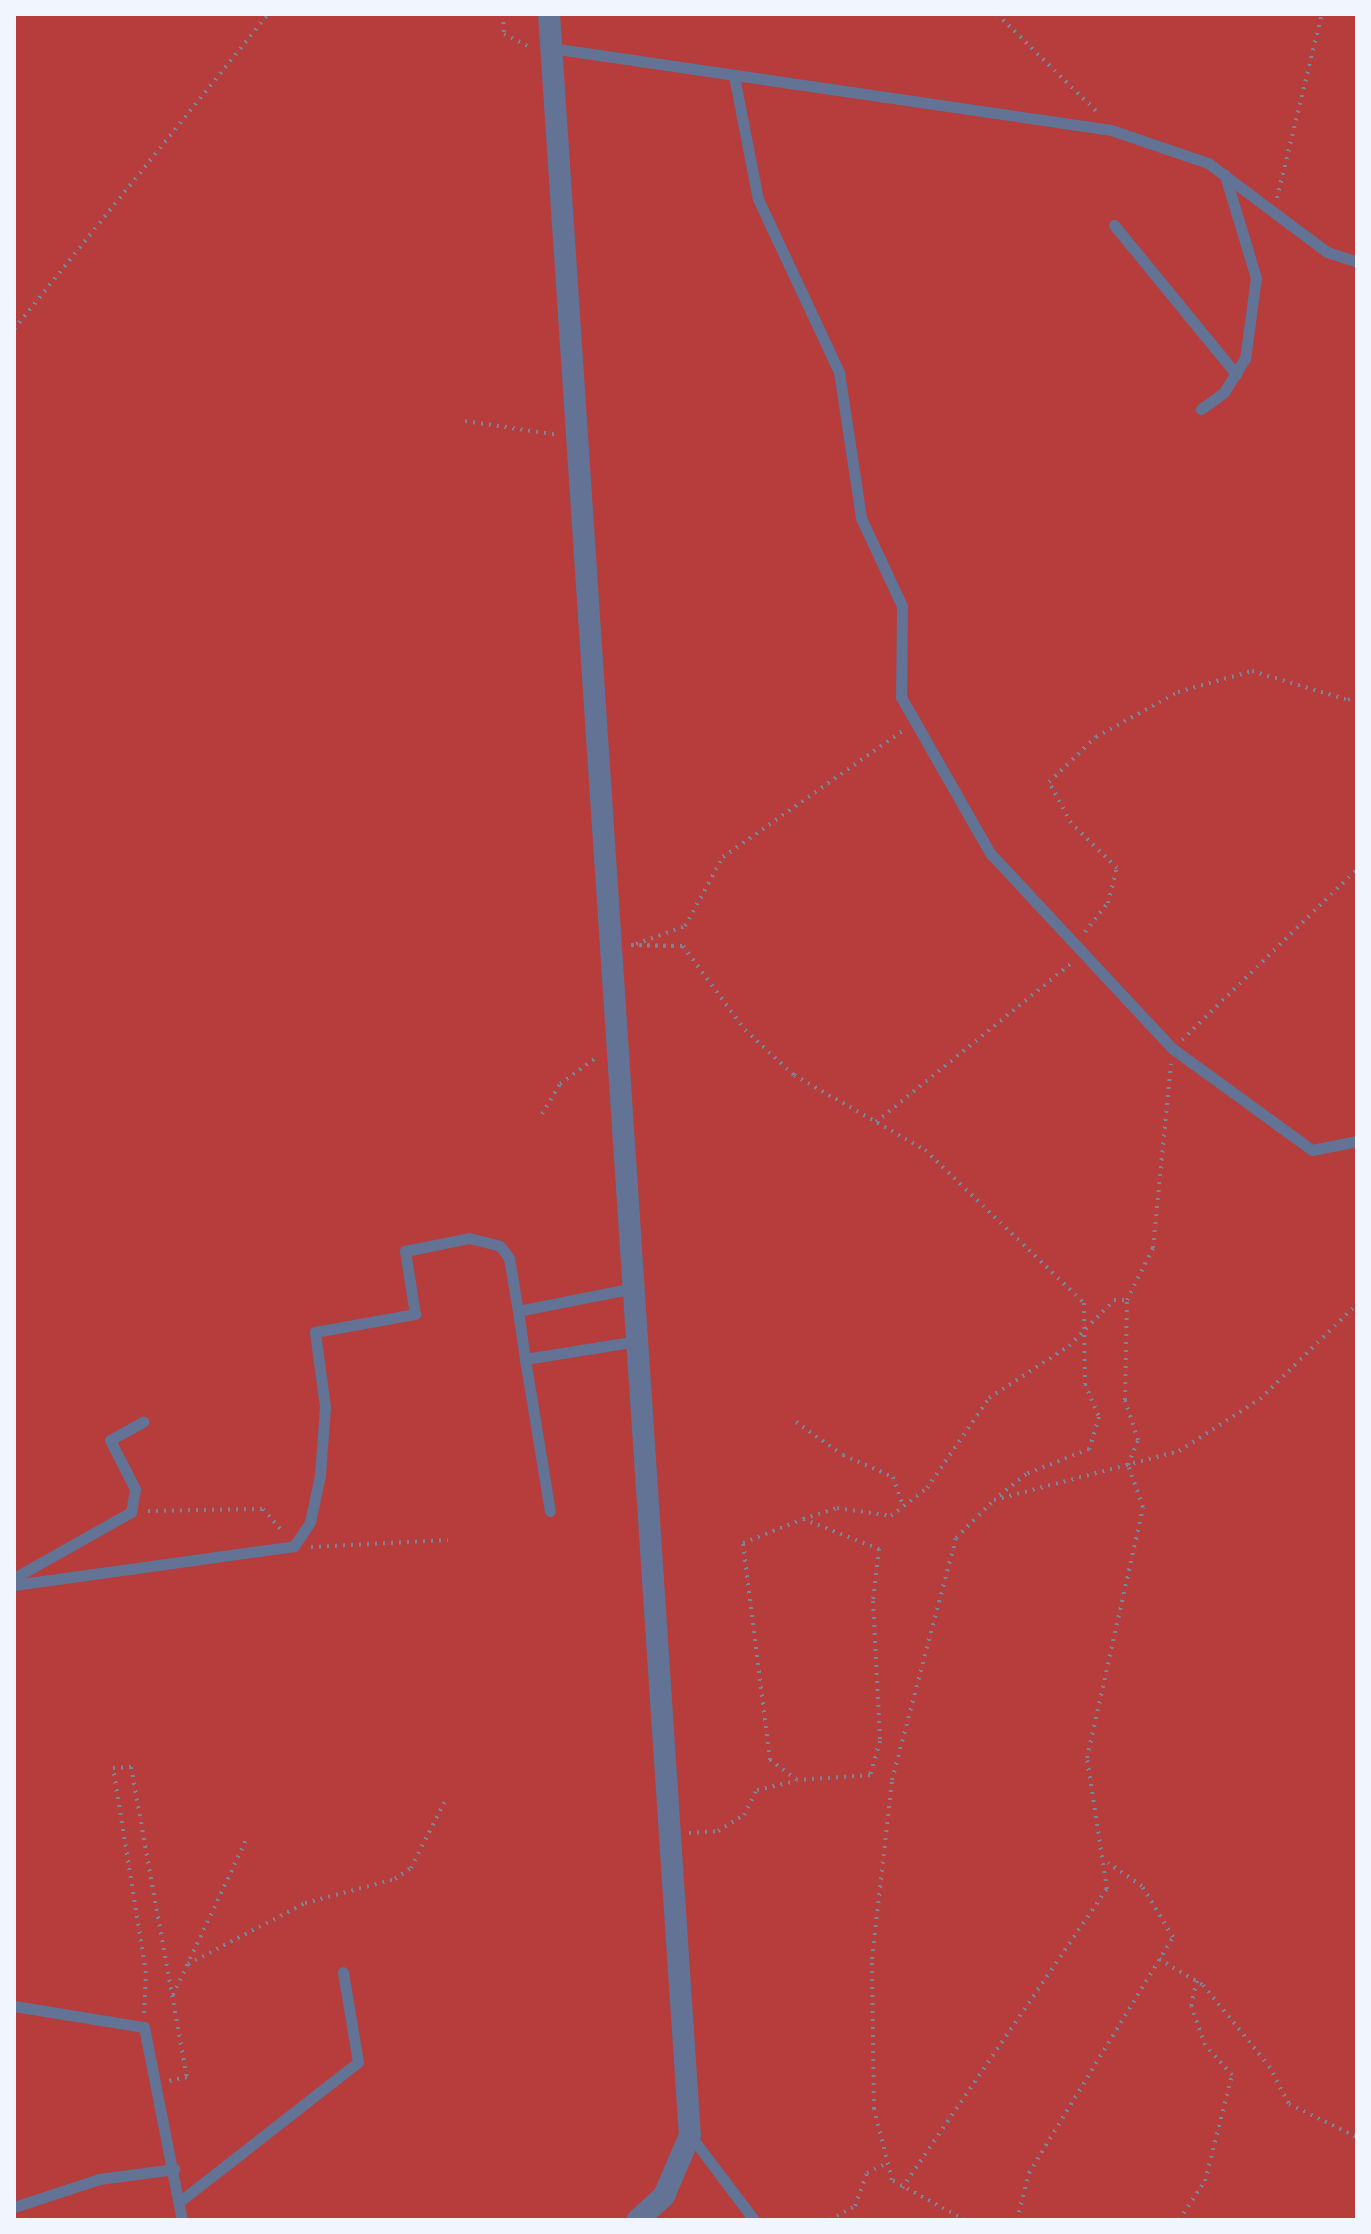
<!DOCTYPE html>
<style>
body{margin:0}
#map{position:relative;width:1371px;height:2234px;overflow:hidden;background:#2c3a5a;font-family:Ubuntu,sans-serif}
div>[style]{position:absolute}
.forest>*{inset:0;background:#b63d3b}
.path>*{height:4px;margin-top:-2px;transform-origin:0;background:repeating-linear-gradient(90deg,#7a849a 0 2px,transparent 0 8px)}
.lane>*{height:11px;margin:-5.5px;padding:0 5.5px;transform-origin:5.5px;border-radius:5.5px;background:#627396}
.street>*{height:22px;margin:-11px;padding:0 11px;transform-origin:11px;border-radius:11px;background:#627396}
span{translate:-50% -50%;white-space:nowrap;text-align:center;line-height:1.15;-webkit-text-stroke:8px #1b2230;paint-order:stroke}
.frame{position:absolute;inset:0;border:16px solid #f1f5fd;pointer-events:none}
</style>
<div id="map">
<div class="forest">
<i style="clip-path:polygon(14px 14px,1357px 14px,1357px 2220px,14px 2220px)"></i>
</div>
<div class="path">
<i style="left:503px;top:14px;width:20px;rotate:87deg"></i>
<i style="left:504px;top:34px;width:29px;rotate:27deg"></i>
<i style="left:997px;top:14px;width:140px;rotate:44.4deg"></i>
<i style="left:1277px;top:198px;width:189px;rotate:-76.3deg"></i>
<i style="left:14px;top:329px;width:405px;rotate:-51.1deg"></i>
<i style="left:465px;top:421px;width:95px;rotate:8.5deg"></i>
<i style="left:1085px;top:932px;width:37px;rotate:-52deg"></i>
<i style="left:1108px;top:903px;width:36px;rotate:-76deg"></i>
<i style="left:1117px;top:868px;width:64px;rotate:-135.6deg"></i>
<i style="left:1071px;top:823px;width:47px;rotate:-118.2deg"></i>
<i style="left:1049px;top:782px;width:65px;rotate:-43.8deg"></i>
<i style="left:1096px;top:737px;width:94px;rotate:-28.8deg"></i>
<i style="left:1178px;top:692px;width:77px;rotate:-15.8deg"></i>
<i style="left:1252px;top:671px;width:100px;rotate:16.8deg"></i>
<i style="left:1348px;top:700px;width:10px;rotate:-24deg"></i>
<i style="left:636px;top:944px;width:52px;rotate:-20.2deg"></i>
<i style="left:685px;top:926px;width:79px;rotate:-61.2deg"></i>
<i style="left:723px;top:857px;width:219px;rotate:-35.1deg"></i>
<i style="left:631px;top:945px;width:41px;rotate:1.4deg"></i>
<i style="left:632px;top:945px;width:51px;rotate:1.1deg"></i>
<i style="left:683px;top:946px;width:104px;rotate:53.6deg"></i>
<i style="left:745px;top:1030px;width:67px;rotate:42.6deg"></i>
<i style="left:794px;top:1075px;width:151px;rotate:29.8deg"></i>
<i style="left:925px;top:1150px;width:221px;rotate:43.9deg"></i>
<i style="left:1084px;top:1303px;width:81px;rotate:89.3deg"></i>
<i style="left:1085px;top:1384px;width:36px;rotate:67deg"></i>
<i style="left:1099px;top:1417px;width:34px;rotate:107deg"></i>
<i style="left:1089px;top:1449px;width:68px;rotate:158.4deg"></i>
<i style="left:1026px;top:1474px;width:38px;rotate:141deg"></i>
<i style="left:1182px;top:1040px;width:245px;rotate:-44.3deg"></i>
<i style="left:542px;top:1114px;width:35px;rotate:-59deg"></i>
<i style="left:560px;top:1084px;width:46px;rotate:-36.1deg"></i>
<i style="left:876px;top:1122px;width:254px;rotate:-39.1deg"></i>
<i style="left:796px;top:1422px;width:57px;rotate:35.1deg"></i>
<i style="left:843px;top:1455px;width:55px;rotate:23.7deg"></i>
<i style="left:893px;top:1477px;width:31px;rotate:71deg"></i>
<i style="left:148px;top:1511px;width:115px;rotate:-1deg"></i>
<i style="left:263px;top:1509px;width:32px;rotate:49deg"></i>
<i style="left:803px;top:1519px;width:82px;rotate:21.5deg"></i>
<i style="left:879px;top:1549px;width:52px;rotate:96.6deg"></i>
<i style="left:873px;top:1601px;width:140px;rotate:87.1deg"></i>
<i style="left:880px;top:1741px;width:35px;rotate:106deg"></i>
<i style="left:870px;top:1775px;width:73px;rotate:176.1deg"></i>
<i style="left:797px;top:1780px;width:34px;rotate:-143deg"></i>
<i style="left:770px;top:1760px;width:219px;rotate:-97.1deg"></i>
<i style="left:743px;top:1543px;width:65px;rotate:-21.8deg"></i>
<i style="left:803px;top:1519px;width:36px;rotate:-18deg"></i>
<i style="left:837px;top:1508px;width:55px;rotate:8.4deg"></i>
<i style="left:891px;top:1516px;width:46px;rotate:-37.9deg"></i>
<i style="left:927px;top:1488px;width:109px;rotate:-55.4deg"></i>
<i style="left:989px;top:1398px;width:95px;rotate:-33deg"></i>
<i style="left:1069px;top:1346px;width:64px;rotate:-45.6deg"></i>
<i style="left:1114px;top:1300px;width:13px"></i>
<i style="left:311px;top:1547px;width:137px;rotate:-2.9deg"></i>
<i style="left:689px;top:1833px;width:29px;rotate:-4deg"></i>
<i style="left:718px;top:1831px;width:31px;rotate:-32deg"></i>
<i style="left:744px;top:1815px;width:28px;rotate:-63deg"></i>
<i style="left:757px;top:1790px;width:39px;rotate:-13deg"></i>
<i style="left:1159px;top:1959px;width:51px;rotate:30.6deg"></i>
<i style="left:1203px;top:1985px;width:104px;rotate:50.8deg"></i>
<i style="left:1269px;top:2066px;width:43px;rotate:62.2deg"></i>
<i style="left:1289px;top:2104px;width:76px;rotate:25.9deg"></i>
<i style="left:188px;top:1964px;width:132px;rotate:-27.5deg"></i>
<i style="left:305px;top:1903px;width:93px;rotate:-14.9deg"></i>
<i style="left:395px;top:1879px;width:19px;rotate:-35deg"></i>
<i style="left:411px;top:1868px;width:80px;rotate:-63.1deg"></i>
<i style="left:173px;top:1995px;width:171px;rotate:-64.8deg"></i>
<i style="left:144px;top:2013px;width:40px;rotate:-87.1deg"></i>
<i style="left:146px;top:1973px;width:208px;rotate:-99.1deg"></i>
<i style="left:113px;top:1768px;width:18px;rotate:-3deg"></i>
<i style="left:131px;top:1767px;width:315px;rotate:79.8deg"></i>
<i style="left:187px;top:2077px;width:19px;rotate:168deg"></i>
<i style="left:902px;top:2188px;width:363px;rotate:-55.6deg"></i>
<i style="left:1107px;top:1889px;width:133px;rotate:-98.7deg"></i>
<i style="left:1087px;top:1758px;width:257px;rotate:-77.4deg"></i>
<i style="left:1143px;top:1507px;width:45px;rotate:-109.7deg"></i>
<i style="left:1128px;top:1465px;width:27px;rotate:-68deg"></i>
<i style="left:1138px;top:1440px;width:42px;rotate:-108deg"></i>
<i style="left:1125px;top:1400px;width:100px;rotate:-88.9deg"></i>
<i style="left:1127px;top:1300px;width:58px;rotate:-63.4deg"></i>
<i style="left:1153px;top:1248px;width:185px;rotate:-84.4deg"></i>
<i style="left:830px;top:2220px;width:29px;rotate:-29deg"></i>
<i style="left:855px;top:2206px;width:35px;rotate:-70deg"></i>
<i style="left:867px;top:2173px;width:22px;rotate:-27deg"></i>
<i style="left:965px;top:2220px;width:83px;rotate:-151.3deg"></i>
<i style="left:892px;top:2180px;width:73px;rotate:-104.2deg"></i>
<i style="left:874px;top:2109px;width:150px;rotate:-90.8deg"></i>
<i style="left:872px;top:1959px;width:180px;rotate:-83.6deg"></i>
<i style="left:892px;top:1780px;width:250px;rotate:-75.2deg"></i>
<i style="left:956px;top:1538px;width:54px;rotate:-45deg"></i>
<i style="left:994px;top:1500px;width:191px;rotate:-14.8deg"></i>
<i style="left:1179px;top:1451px;width:96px;rotate:-32.7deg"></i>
<i style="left:1260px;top:1399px;width:136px;rotate:-44.4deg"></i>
<i style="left:1017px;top:2220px;width:49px;rotate:-75.7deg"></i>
<i style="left:1029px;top:2173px;width:276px;rotate:-58.6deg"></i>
<i style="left:1173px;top:1937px;width:60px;rotate:-121.3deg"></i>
<i style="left:1142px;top:1886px;width:41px;rotate:-145.9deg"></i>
<i style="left:1179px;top:2220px;width:47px;rotate:-56.3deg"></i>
<i style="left:1205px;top:2181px;width:109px;rotate:-75.7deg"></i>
<i style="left:1232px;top:2075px;width:40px;rotate:-132deg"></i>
<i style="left:1205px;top:2045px;width:41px;rotate:-109.7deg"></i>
<i style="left:1191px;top:2006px;width:27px;rotate:-77deg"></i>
</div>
<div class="lane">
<i style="left:551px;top:48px;width:566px;rotate:8.33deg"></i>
<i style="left:1111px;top:130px;width:102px;rotate:18.8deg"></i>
<i style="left:1208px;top:163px;width:149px;rotate:36.8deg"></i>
<i style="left:1327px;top:252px;width:32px;rotate:18deg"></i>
<i style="left:734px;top:76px;width:125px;rotate:79deg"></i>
<i style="left:758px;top:199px;width:191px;rotate:64.9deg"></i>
<i style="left:839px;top:372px;width:148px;rotate:81.4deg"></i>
<i style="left:861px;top:518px;width:97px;rotate:65deg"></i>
<i style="left:902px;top:606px;width:91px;rotate:90.6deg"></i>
<i style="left:901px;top:697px;width:180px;rotate:60.3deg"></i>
<i style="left:990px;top:853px;width:268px;rotate:47deg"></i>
<i style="left:1173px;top:1049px;width:172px;rotate:36deg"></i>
<i style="left:1312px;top:1150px;width:46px;rotate:-11.3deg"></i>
<i style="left:1114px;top:225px;width:193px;rotate:50.7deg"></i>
<i style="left:1201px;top:409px;width:29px;rotate:-36deg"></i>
<i style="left:1224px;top:392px;width:39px;rotate:-58deg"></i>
<i style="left:1245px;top:359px;width:82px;rotate:-82.3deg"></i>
<i style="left:1256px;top:278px;width:108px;rotate:-106.8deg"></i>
<i style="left:634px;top:1288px;width:118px;rotate:168.8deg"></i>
<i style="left:518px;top:1311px;width:49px;rotate:81.7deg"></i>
<i style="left:525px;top:1359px;width:114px;rotate:-9.1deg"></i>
<i style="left:525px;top:1359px;width:154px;rotate:80.7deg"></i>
<i style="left:14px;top:1578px;width:134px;rotate:-29.4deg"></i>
<i style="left:131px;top:1512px;width:23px;rotate:-80deg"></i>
<i style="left:135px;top:1489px;width:55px;rotate:-117deg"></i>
<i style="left:110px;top:1440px;width:38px;rotate:-29deg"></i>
<i style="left:14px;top:1585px;width:283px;rotate:-7.9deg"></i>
<i style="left:294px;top:1546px;width:29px;rotate:-56deg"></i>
<i style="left:310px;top:1522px;width:48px;rotate:-78deg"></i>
<i style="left:320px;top:1475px;width:68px;rotate:-85.8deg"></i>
<i style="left:325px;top:1407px;width:76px;rotate:-97.6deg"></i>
<i style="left:315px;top:1332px;width:102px;rotate:-10.2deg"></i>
<i style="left:415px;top:1314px;width:64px;rotate:-99deg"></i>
<i style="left:405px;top:1251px;width:65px;rotate:-11.5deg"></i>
<i style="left:469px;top:1238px;width:32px;rotate:14deg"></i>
<i style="left:500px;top:1246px;width:15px;rotate:53deg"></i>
<i style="left:509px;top:1258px;width:54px;rotate:80.4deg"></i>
<i style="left:14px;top:2006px;width:132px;rotate:9.2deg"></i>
<i style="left:144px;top:2027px;width:197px;rotate:78.9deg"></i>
<i style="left:690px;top:2135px;width:106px;rotate:53deg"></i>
<i style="left:179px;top:2202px;width:227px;rotate:-38deg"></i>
<i style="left:358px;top:2062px;width:91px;rotate:-99.5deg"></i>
<i style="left:14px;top:2207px;width:89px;rotate:-18.2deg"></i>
<i style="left:99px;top:2179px;width:76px;rotate:-7.6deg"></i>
</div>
<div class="street">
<i style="left:549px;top:14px;width:2126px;rotate:86.2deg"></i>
<i style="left:690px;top:2135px;width:66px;rotate:113.1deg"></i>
<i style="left:664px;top:2196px;width:36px;rotate:138deg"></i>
</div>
<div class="frame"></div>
</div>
